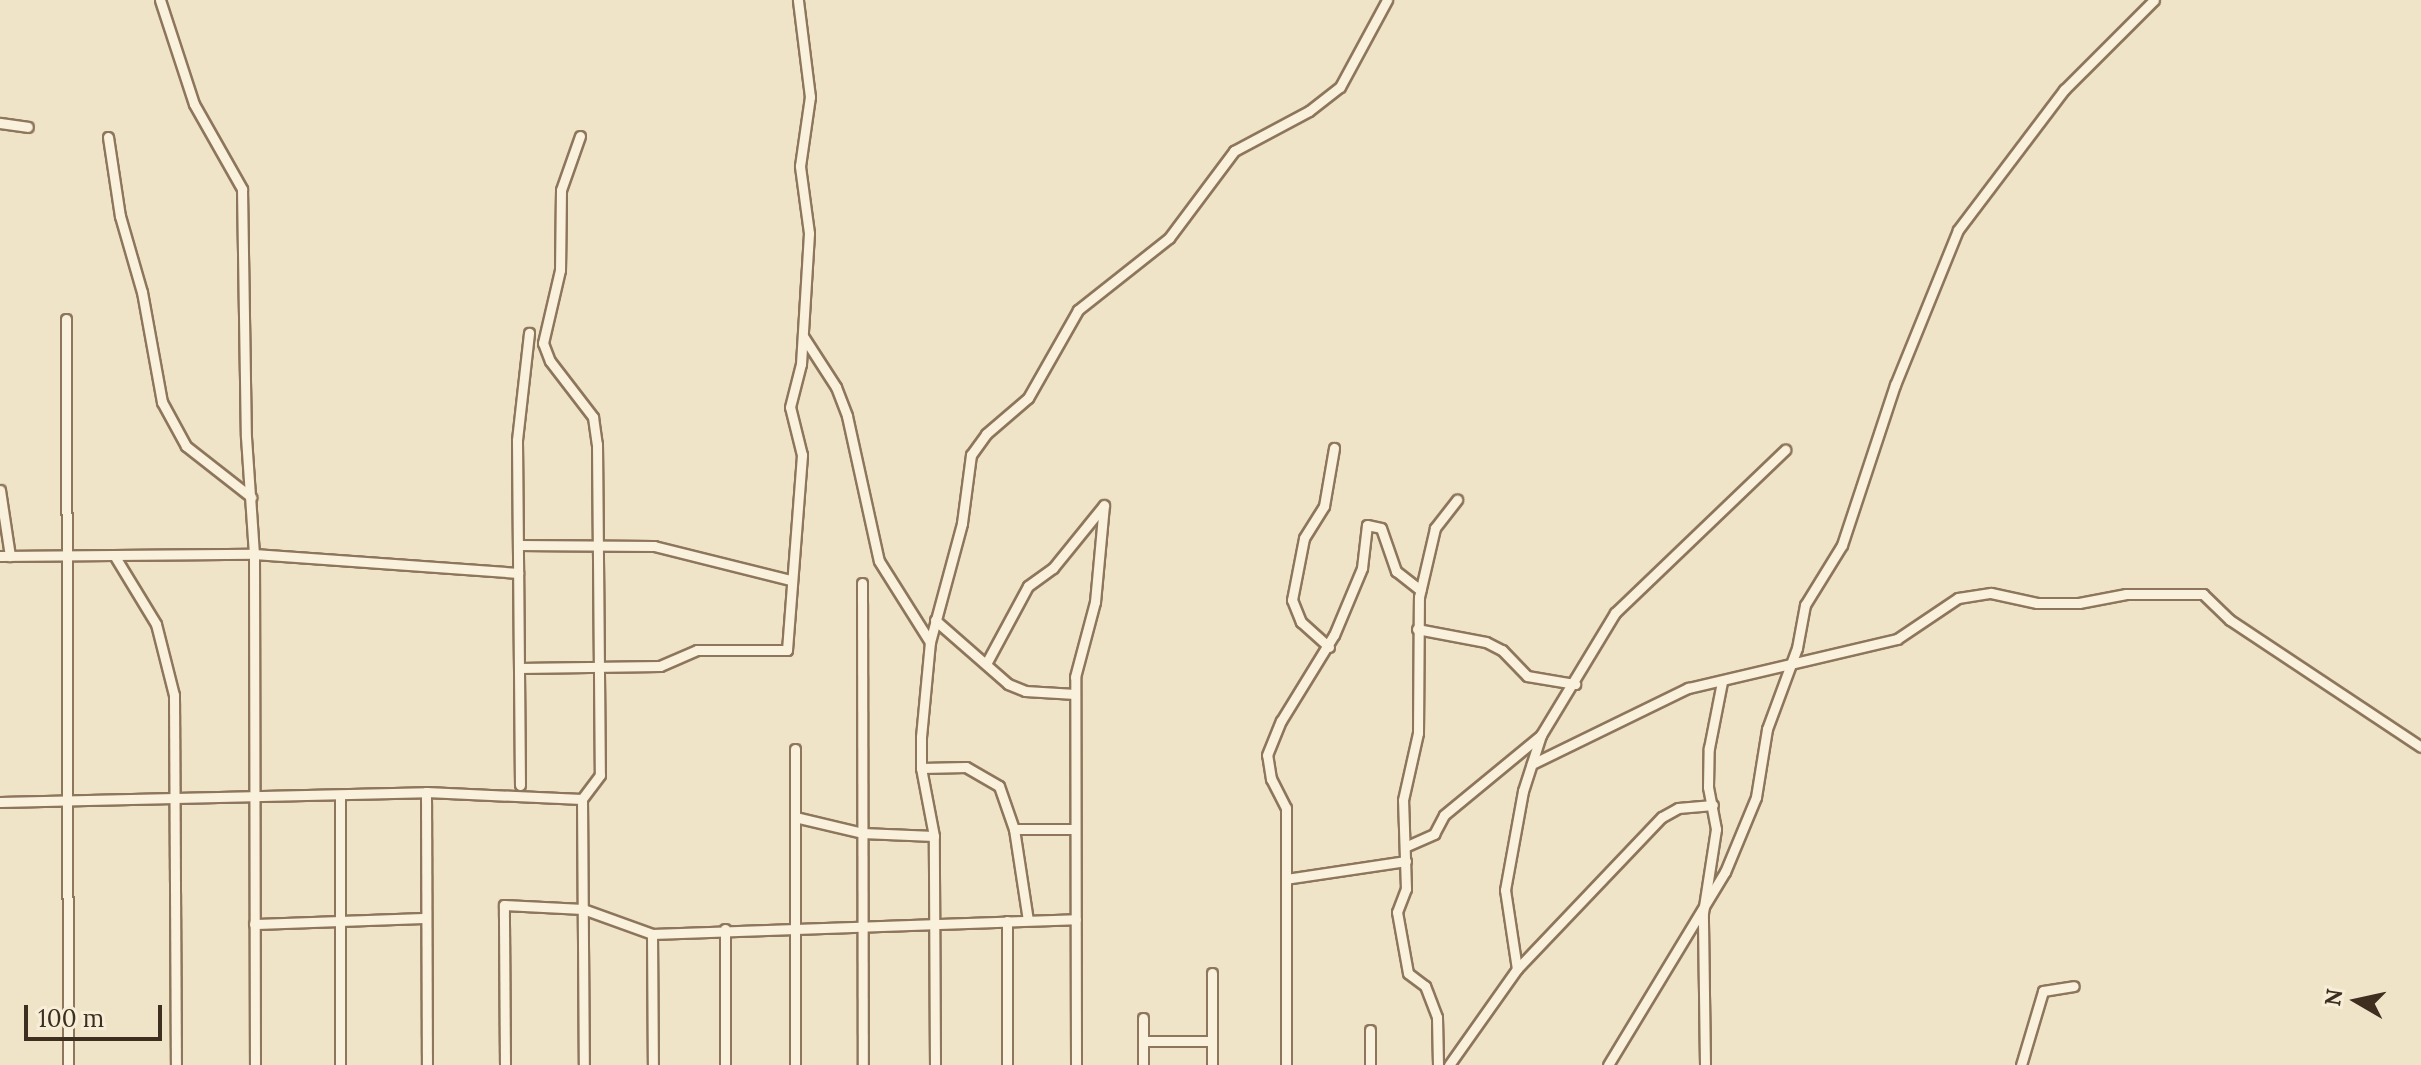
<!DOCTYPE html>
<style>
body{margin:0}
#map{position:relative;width:2421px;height:1065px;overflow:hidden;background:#f0e4c8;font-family:Lora,serif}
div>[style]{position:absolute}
.roads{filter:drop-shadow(2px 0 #8d765c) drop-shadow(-2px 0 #8d765c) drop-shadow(0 2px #8d765c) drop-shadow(0 -2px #8d765c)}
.street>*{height:9px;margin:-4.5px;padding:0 4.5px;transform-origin:4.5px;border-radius:4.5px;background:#faf1dc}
span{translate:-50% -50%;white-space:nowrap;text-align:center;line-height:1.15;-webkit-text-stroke:6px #f7eed8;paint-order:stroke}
.north{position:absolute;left:2317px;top:961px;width:80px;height:80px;-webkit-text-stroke:6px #f7eed8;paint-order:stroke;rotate:279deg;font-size:22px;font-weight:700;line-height:32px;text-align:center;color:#3d2e20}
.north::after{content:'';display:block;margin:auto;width:28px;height:36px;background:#3d2e20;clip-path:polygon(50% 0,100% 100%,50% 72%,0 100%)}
.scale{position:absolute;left:24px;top:1005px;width:138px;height:36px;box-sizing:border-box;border:4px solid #3d2e20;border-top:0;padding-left:10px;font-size:24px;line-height:28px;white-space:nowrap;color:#3d2e20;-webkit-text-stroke:6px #f7eed8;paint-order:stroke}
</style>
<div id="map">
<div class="roads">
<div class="street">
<i style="left:160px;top:0;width:109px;rotate:71.9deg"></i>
<i style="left:194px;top:104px;width:98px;rotate:60.5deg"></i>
<i style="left:242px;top:189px;width:248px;rotate:89.1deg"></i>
<i style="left:246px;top:437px;width:117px;rotate:86.1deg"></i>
<i style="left:254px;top:554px;width:511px;rotate:89.89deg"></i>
<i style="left:0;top:123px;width:28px;rotate:8deg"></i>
<i style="left:580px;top:136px;width:57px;rotate:109.4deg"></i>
<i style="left:561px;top:190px;width:80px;rotate:90.7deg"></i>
<i style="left:560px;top:270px;width:75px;rotate:103.1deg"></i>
<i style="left:543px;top:343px;width:19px;rotate:69deg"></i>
<i style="left:550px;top:361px;width:71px;rotate:52.5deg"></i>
<i style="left:593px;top:417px;width:27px;rotate:82deg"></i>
<i style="left:597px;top:444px;width:331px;rotate:89.5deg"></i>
<i style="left:600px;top:775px;width:30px;rotate:127deg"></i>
<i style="left:582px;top:799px;width:266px;rotate:89.6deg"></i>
<i style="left:108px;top:137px;width:80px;rotate:81.4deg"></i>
<i style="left:120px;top:216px;width:79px;rotate:73.9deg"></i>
<i style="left:142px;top:292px;width:112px;rotate:79.7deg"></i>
<i style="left:162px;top:402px;width:50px;rotate:61.4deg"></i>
<i style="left:186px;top:446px;width:83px;rotate:38.1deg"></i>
<i style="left:66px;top:319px;width:746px;rotate:89.85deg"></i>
<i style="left:803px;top:336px;width:61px;rotate:57.1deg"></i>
<i style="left:836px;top:387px;width:31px;rotate:69deg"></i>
<i style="left:847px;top:416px;width:148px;rotate:77.6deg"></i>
<i style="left:879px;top:561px;width:96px;rotate:57.8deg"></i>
<i style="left:0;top:490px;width:67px;rotate:81.4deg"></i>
<i style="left:518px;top:545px;width:136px;rotate:0.4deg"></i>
<i style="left:654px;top:546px;width:140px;rotate:14deg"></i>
<i style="left:114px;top:555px;width:81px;rotate:58.7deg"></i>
<i style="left:156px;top:624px;width:73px;rotate:75.8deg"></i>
<i style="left:174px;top:695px;width:370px;rotate:89.7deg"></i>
<i style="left:0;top:556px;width:254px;rotate:-0.5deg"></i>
<i style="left:254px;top:554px;width:265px;rotate:4.1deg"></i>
<i style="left:862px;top:583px;width:482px;rotate:89.9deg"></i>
<i style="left:935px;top:620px;width:97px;rotate:41.2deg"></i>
<i style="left:1008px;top:684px;width:18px;rotate:22deg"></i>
<i style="left:1025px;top:691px;width:50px;rotate:3.4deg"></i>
<i style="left:1417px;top:629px;width:70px;rotate:10.7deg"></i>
<i style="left:1486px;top:642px;width:18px;rotate:27deg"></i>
<i style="left:1502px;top:650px;width:36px;rotate:46deg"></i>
<i style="left:1527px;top:676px;width:49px;rotate:9.5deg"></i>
<i style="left:1329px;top:647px;width:38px;rotate:-138deg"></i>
<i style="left:1301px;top:622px;width:24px;rotate:-112deg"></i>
<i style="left:1292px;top:600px;width:63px;rotate:-79deg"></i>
<i style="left:1304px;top:538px;width:38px;rotate:-58deg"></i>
<i style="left:1324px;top:506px;width:59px;rotate:-80.2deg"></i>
<i style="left:987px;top:662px;width:86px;rotate:-61.7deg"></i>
<i style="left:1028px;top:586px;width:31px;rotate:-36deg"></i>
<i style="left:1053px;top:568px;width:81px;rotate:-51deg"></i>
<i style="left:519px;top:668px;width:141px;rotate:-0.8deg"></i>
<i style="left:660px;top:666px;width:40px;rotate:-23.4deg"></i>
<i style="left:697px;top:650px;width:90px"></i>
<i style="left:787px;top:650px;width:196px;rotate:-85.6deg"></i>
<i style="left:802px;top:455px;width:49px;rotate:-104deg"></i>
<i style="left:790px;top:407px;width:44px;rotate:-75.7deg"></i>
<i style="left:801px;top:364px;width:131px;rotate:-86.5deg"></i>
<i style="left:809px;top:233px;width:68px;rotate:-97.7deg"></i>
<i style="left:800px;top:166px;width:70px;rotate:-81.8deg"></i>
<i style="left:810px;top:97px;width:98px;rotate:-97.1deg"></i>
<i style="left:795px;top:749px;width:316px;rotate:90deg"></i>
<i style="left:1532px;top:764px;width:174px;rotate:-26deg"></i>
<i style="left:1688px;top:688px;width:215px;rotate:-13.2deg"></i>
<i style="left:1897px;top:639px;width:73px;rotate:-33.9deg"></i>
<i style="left:1958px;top:598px;width:33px;rotate:-9deg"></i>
<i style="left:1991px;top:593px;width:47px;rotate:12.3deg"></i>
<i style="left:2037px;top:603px;width:42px"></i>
<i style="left:2079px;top:603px;width:48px;rotate:-10.8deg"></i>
<i style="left:2126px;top:594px;width:77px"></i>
<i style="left:2203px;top:594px;width:37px;rotate:44deg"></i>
<i style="left:2230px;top:620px;width:229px;rotate:33.6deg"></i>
<i style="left:921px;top:768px;width:45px;rotate:-1.3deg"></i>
<i style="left:966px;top:767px;width:38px;rotate:30deg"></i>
<i style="left:999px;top:786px;width:46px;rotate:70.8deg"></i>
<i style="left:1014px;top:829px;width:92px;rotate:81.3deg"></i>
<i style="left:520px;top:785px;width:345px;rotate:-90.5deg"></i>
<i style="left:517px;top:440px;width:108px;rotate:-83.6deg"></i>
<i style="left:426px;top:792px;width:273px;rotate:89.8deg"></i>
<i style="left:340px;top:797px;width:268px;rotate:90deg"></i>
<i style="left:0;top:802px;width:426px;rotate:-1.3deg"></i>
<i style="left:426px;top:792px;width:156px;rotate:2.6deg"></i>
<i style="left:795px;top:817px;width:69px;rotate:13.4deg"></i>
<i style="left:862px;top:833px;width:72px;rotate:2.4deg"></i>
<i style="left:1014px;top:829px;width:61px"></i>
<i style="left:1407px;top:846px;width:30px;rotate:-24deg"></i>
<i style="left:1434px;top:834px;width:21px;rotate:-62deg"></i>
<i style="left:1444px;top:815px;width:126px;rotate:-39.5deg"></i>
<i style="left:1406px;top:861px;width:121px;rotate:171.5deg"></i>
<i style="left:1286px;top:879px;width:71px;rotate:-90deg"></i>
<i style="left:1286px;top:808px;width:33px;rotate:-117deg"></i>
<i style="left:1271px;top:779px;width:24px;rotate:-99deg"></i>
<i style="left:1267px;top:755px;width:37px;rotate:-68deg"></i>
<i style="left:1281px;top:721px;width:101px;rotate:-58.4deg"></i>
<i style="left:1334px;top:635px;width:73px;rotate:-67.3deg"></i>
<i style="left:1362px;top:568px;width:43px;rotate:-83.4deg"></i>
<i style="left:1367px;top:525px;width:14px;rotate:12deg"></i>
<i style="left:1381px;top:528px;width:46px;rotate:70.8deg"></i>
<i style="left:1396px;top:571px;width:31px;rotate:38deg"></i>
<i style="left:1286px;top:879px;width:186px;rotate:90deg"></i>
<i style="left:1007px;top:921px;width:144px;rotate:90deg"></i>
<i style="left:254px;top:924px;width:172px;rotate:-2deg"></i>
<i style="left:725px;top:929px;width:136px;rotate:90deg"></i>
<i style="left:652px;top:934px;width:131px;rotate:89.6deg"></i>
<i style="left:1517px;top:969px;width:210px;rotate:-46.4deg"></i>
<i style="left:1662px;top:817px;width:18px;rotate:-29deg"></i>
<i style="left:1678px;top:808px;width:35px;rotate:-5deg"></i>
<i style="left:1212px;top:973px;width:92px;rotate:90deg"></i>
<i style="left:1143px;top:1018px;width:47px;rotate:90deg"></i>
<i style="left:1370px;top:1030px;width:35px;rotate:90deg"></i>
<i style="left:1143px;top:1041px;width:69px"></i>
<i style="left:505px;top:1065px;width:160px;rotate:-90.4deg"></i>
<i style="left:504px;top:905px;width:79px;rotate:2.9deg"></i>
<i style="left:583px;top:909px;width:73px;rotate:19.9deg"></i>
<i style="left:652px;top:934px;width:424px;rotate:-2deg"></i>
<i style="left:935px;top:1065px;width:229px;rotate:-90.3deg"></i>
<i style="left:934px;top:836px;width:69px;rotate:-100.8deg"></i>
<i style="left:921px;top:768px;width:31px;rotate:-90deg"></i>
<i style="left:921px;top:737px;width:95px;rotate:-84.6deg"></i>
<i style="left:930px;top:642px;width:123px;rotate:-74.9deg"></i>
<i style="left:962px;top:523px;width:69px;rotate:-82.5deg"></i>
<i style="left:971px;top:455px;width:26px;rotate:-54deg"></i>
<i style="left:986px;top:434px;width:55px;rotate:-40.6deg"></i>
<i style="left:1028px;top:398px;width:101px;rotate:-60.4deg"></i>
<i style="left:1078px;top:310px;width:116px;rotate:-38.4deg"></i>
<i style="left:1169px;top:238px;width:109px;rotate:-53.2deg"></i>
<i style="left:1234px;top:151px;width:85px;rotate:-28.1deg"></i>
<i style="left:1309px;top:111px;width:39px;rotate:-38deg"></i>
<i style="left:1340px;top:87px;width:99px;rotate:-61.6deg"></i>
<i style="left:1076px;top:1065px;width:388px;rotate:-90.1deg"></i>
<i style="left:1075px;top:677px;width:78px;rotate:-75.1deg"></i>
<i style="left:1095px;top:602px;width:97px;rotate:-84.7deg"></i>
<i style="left:1438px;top:1065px;width:48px;rotate:-91.2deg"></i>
<i style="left:1437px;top:1017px;width:33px;rotate:-111deg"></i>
<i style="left:1425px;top:986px;width:21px;rotate:-143deg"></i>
<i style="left:1408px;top:973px;width:62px;rotate:-100.2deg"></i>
<i style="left:1397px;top:912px;width:25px;rotate:-69deg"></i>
<i style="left:1406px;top:889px;width:89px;rotate:-91.9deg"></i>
<i style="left:1403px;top:800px;width:69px;rotate:-77.4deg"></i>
<i style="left:1418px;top:733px;width:136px;rotate:-89.6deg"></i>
<i style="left:1419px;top:597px;width:71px;rotate:-76.9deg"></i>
<i style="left:1435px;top:528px;width:36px;rotate:-52deg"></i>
<i style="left:1449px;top:1065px;width:118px;rotate:-54.7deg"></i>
<i style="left:1517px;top:969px;width:80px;rotate:-98.6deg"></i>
<i style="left:1505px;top:890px;width:101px;rotate:-79.7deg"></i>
<i style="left:1523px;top:791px;width:59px;rotate:-72.2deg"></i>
<i style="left:1541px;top:735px;width:143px;rotate:-58.8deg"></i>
<i style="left:1615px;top:613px;width:236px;rotate:-43.8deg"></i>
<i style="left:1608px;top:1065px;width:226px;rotate:-58.8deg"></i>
<i style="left:1725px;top:872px;width:81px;rotate:-67.5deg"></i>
<i style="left:1756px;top:797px;width:69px;rotate:-80.8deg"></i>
<i style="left:1767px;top:729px;width:86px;rotate:-69.7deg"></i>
<i style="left:1797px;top:648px;width:44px;rotate:-79.5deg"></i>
<i style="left:1805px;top:605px;width:70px;rotate:-58.3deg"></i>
<i style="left:1842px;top:545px;width:169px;rotate:-71.7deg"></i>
<i style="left:1895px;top:385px;width:167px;rotate:-67.9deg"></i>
<i style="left:1958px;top:230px;width:176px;rotate:-52.9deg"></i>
<i style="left:2064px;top:90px;width:127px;rotate:-45deg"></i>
<i style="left:1705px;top:1065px;width:152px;rotate:-90.8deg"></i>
<i style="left:1703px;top:913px;width:85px;rotate:-81.2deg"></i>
<i style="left:1716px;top:829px;width:43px;rotate:-100.8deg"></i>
<i style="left:1708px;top:787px;width:39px;rotate:-89deg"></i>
<i style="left:1709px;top:748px;width:67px;rotate:-78.9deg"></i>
<i style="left:2021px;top:1065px;width:77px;rotate:-73.4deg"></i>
<i style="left:2043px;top:991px;width:31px;rotate:-9deg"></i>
</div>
</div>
<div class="north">N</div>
<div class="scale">100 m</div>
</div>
